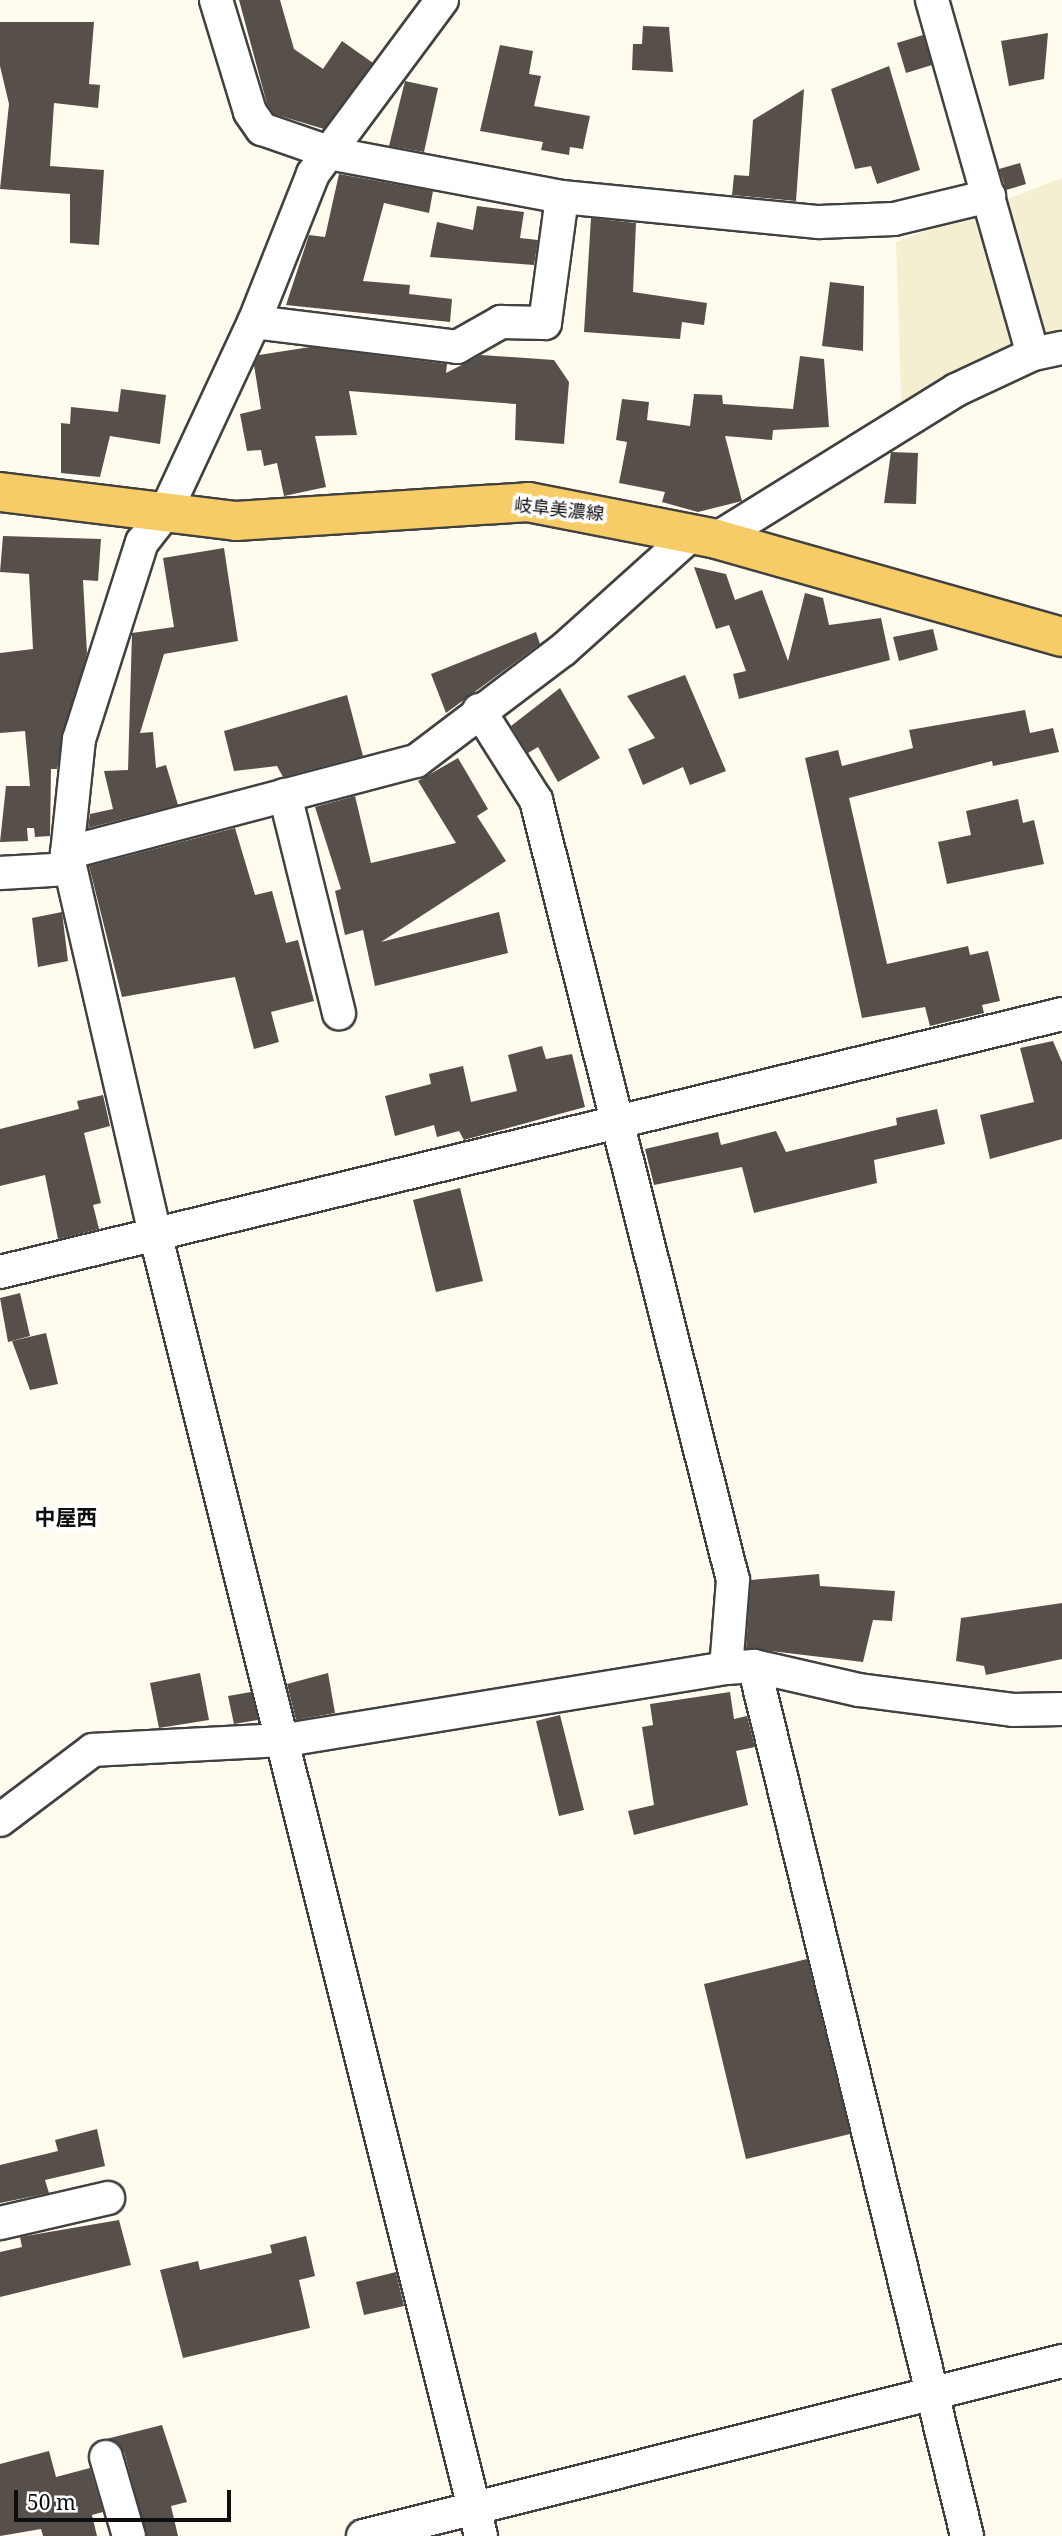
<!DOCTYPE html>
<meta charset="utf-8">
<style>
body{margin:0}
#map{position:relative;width:1062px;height:2536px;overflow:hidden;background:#fffbef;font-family:"Noto Serif","Noto Sans JP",serif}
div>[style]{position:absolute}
.farmland>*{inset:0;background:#f4efd0}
.building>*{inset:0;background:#574f4a}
.roads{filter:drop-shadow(2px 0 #414141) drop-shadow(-2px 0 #414141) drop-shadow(0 2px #414141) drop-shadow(0 -2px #414141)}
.minor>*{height:32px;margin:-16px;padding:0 16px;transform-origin:16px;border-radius:16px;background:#fff}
.primary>*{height:38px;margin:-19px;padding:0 19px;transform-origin:19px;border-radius:19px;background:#f7cc67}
span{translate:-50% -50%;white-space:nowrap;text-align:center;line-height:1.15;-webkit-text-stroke:7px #fff;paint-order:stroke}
.street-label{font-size:18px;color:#0e0e0e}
.quarter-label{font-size:21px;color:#0e0e0e;font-weight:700}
.scale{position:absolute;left:14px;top:2490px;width:217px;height:32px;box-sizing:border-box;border:4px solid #0e0e0e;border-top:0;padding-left:9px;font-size:21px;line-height:24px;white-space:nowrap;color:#0e0e0e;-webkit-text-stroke:5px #fff;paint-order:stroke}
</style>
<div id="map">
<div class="farmland">
<i style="clip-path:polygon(1062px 178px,1062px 358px,902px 422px,896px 242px)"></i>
</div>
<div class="building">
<i style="clip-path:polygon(239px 0,280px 0,294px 49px,323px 69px,342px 41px,373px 63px,324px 129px,274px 114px,267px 104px)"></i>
<i style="clip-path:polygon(0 22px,94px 22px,89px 84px,100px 85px,98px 108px,54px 103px,50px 166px,104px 170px,99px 245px,70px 243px,70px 194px,0 189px,9px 104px,0 66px)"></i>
<i style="clip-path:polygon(643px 26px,669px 27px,673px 72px,632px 70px,633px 44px,642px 44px)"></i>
<i style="clip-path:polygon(1048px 33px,1044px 79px,1009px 86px,1001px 41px)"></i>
<i style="clip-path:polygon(923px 35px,932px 65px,906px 73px,897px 43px)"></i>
<i style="clip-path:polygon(500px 45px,533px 51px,529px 74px,541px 76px,534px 106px,590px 116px,583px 149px,570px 147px,569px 155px,541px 150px,543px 142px,480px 131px)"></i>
<i style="clip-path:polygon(889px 66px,920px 170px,877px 184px,871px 166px,855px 169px,831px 89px)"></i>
<i style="clip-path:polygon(405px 81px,438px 88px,424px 152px,389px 146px)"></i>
<i style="clip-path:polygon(804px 89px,796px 201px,732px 195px,734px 175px,749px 176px,753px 120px)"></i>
<i style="clip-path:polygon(1020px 163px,1026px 184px,1006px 190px,999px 169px)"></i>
<i style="clip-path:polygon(339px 174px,433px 191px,429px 213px,384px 203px,363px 281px,410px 285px,409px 294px,452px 299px,450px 322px,286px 305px,309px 235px,325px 237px)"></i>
<i style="clip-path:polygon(477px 206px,524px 212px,520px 238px,538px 240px,534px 265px,430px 257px,437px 222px,473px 230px)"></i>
<i style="clip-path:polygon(591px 218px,636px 223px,633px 292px,707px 303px,704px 325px,682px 322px,680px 339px,584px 332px)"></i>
<i style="clip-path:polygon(830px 282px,864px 286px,863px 351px,822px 346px)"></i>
<i style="clip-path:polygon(310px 347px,447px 364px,446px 373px,481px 355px,554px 360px,569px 382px,564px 444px,515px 440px,516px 404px,349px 391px,357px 435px,315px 436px,326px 487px,284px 496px,277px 463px,264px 466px,261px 450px,247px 451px,240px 414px,261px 409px,254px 365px,259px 355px)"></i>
<i style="clip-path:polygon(800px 356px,824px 359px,829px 427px,773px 430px,772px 440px,725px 436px,742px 501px,698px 512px,662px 502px,665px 492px,619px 483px,627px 442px,616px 440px,622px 399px,649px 402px,647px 420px,690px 426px,694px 394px,722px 395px,723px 404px,793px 409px)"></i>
<i style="clip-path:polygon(121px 389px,166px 395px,160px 444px,110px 436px,100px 477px,61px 473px,61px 423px,70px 424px,71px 407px,118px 412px)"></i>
<i style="clip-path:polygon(891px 452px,918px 453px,916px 504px,884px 503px)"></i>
<i style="clip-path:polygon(3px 536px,101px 539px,98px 581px,83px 580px,87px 653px,57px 769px,51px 769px,50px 836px,35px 837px,34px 828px,27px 828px,28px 841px,0 842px,6px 786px,30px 786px,25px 731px,0 733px,0 653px,33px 649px,29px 574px,0 572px)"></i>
<i style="clip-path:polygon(224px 548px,238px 641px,164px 654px,140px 733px,153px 732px,156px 768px,166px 765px,178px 805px,88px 828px,90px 814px,113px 809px,104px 771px,128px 770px,132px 633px,174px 627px,163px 558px)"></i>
<i style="clip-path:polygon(694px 567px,726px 574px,735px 600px,762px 590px,788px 661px,805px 593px,823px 598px,829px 625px,881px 618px,890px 660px,739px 699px,733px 674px,746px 671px,729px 625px,716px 629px)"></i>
<i style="clip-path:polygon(933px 629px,938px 650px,899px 661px,893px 637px)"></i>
<i style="clip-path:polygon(536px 632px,540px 644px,446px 713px,431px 674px)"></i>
<i style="clip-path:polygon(685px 675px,726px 771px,690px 785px,683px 767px,643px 785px,628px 749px,655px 738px,627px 696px)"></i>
<i style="clip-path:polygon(560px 688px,600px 758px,558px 782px,538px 747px,528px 753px,511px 726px)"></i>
<i style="clip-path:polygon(347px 695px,363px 756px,283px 777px,277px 766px,234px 771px,224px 731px)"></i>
<i style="clip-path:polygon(1025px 710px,1030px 733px,1053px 728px,1059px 752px,993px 766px,992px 761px,849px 798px,887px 964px,968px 946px,970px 955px,988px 951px,1000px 1001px,982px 1005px,984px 1013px,930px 1026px,925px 1007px,862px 1018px,805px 758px,838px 750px,842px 766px,913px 748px,909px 730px)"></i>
<i style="clip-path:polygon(458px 758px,488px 809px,477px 816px,506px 861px,381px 942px,499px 912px,508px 953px,375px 986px,363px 930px,345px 935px,335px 891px,341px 889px,315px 807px,355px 796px,371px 863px,456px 843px,418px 781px)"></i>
<i style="clip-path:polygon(1018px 799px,1023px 823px,1034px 820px,1044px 864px,947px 884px,938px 842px,971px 835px,966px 811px)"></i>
<i style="clip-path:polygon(235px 828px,255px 895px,272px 891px,286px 943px,298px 940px,314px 1001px,271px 1012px,279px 1042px,254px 1049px,235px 977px,122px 997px,89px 866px)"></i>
<i style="clip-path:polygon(62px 912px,68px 961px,38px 967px,32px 918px)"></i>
<i style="clip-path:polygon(1053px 1041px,1062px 1062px,1062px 1139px,990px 1159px,980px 1115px,1034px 1102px,1020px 1048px)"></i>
<i style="clip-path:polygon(542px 1046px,546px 1059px,572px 1054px,585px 1107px,464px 1140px,459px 1131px,437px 1137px,434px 1125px,395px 1136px,385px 1096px,431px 1084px,429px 1074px,463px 1066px,471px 1102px,517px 1091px,508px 1055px)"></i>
<i style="clip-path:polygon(103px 1095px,110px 1126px,84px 1133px,101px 1203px,93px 1205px,99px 1229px,58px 1239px,45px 1175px,0 1186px,0 1129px,79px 1109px,77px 1101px)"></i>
<i style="clip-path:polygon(937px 1109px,945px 1144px,874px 1160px,877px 1183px,754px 1213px,742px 1167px,654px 1185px,645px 1149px,718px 1132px,721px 1145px,776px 1131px,786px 1152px,897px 1125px,896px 1118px)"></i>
<i style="clip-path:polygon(460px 1188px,483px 1281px,436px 1292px,413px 1200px)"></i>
<i style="clip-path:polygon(20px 1293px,30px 1336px,8px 1342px,0 1298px)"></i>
<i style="clip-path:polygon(46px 1333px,58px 1384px,30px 1390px,12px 1341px)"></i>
<i style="clip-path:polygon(819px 1574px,820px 1586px,895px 1591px,892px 1621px,873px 1620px,863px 1662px,746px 1648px,751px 1580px)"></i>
<i style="clip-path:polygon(1062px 1603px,1062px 1659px,986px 1675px,984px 1666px,956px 1661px,961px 1618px)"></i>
<i style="clip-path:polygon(200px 1673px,209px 1720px,159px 1728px,150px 1683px)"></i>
<i style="clip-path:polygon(328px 1673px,335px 1713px,296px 1720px,287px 1684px)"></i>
<i style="clip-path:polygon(251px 1692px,258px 1720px,234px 1724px,228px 1696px)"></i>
<i style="clip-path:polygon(730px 1692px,734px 1719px,747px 1716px,755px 1747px,736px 1751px,748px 1805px,634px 1835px,628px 1811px,654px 1805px,642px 1727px,653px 1725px,650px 1704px)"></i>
<i style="clip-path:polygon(560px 1715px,584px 1810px,559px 1816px,536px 1721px)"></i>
<i style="clip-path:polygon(807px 1959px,850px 2134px,746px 2159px,704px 1984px)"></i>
<i style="clip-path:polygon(97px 2129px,105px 2166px,45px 2180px,49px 2193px,0 2203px,0 2165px,58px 2151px,55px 2140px)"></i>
<i style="clip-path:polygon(119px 2220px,131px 2265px,0 2297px,0 2252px,22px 2247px,20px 2237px)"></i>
<i style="clip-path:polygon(306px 2236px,315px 2276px,299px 2280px,310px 2328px,183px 2358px,160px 2270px,198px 2261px,200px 2270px,272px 2253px,270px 2245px)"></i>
<i style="clip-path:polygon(396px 2272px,404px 2306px,364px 2315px,356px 2282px)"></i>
<i style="clip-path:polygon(162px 2425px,187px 2502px,171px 2506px,178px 2536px,147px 2536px,124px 2452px,106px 2439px)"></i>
<i style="clip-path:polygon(49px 2451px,56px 2477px,90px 2468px,103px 2512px,92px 2515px,97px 2536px,43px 2536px,41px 2529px,0 2536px,0 2464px)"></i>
</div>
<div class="roads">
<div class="minor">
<i style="left:216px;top:0;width:117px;rotate:73.1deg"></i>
<i style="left:250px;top:112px;width:21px;rotate:55deg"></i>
<i style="left:262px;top:129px;width:76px;rotate:19.1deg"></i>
<i style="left:334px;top:154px;width:232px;rotate:10.7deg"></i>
<i style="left:562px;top:197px;width:258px;rotate:5.6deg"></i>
<i style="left:819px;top:222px;width:75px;rotate:-2.3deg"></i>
<i style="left:894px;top:219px;width:98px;rotate:-13.6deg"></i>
<i style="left:442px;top:0;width:217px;rotate:126.6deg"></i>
<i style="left:313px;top:174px;width:159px;rotate:111.7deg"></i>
<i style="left:254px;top:322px;width:211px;rotate:115deg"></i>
<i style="left:165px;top:513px;width:37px;rotate:128deg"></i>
<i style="left:142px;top:542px;width:207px;rotate:107.7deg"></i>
<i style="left:79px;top:739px;width:115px;rotate:96deg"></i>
<i style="left:67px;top:853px;width:394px;rotate:77deg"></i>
<i style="left:156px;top:1237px;width:1339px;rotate:75.95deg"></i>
<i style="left:932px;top:0;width:368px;rotate:74.1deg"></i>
<i style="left:254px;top:322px;width:205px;rotate:7deg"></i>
<i style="left:457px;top:347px;width:51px;rotate:-29.6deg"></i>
<i style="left:501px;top:322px;width:44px;rotate:1.3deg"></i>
<i style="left:545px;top:323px;width:127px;rotate:-82.3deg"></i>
<i style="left:716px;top:539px;width:282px;rotate:-31.8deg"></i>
<i style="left:956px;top:390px;width:85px;rotate:-25.1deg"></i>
<i style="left:1033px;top:354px;width:30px;rotate:-12deg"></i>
<i style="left:479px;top:710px;width:107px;rotate:57.7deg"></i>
<i style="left:536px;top:800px;width:804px;rotate:75.83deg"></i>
<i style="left:733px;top:1580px;width:88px;rotate:94.5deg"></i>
<i style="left:285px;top:795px;width:225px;rotate:76.1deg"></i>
<i style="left:67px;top:853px;width:361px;rotate:-14.8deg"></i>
<i style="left:416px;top:761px;width:184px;rotate:-37.1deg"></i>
<i style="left:563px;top:650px;width:173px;rotate:-42deg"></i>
<i style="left:0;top:873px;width:69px;rotate:-3.3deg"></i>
<i style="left:0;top:1272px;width:1093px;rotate:-13.65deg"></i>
<i style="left:754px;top:1666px;width:896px;rotate:76.24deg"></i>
<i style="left:0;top:1820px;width:116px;rotate:-37deg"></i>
<i style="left:93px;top:1750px;width:193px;rotate:-3deg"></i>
<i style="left:286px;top:1740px;width:446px;rotate:-9.3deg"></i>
<i style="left:726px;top:1668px;width:28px;rotate:-4deg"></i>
<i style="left:754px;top:1666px;width:108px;rotate:12.9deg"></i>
<i style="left:859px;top:1690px;width:155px;rotate:7.4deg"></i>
<i style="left:1013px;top:1710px;width:49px;rotate:-1.2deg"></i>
<i style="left:0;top:2223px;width:111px;rotate:-13deg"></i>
<i style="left:106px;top:2457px;width:82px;rotate:73.8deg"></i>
<i style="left:363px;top:2536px;width:721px;rotate:-14.06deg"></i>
</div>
<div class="primary">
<i style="left:0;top:492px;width:238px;rotate:7deg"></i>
<i style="left:236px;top:521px;width:293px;rotate:-3.7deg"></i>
<i style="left:528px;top:502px;width:192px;rotate:11.1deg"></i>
<i style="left:716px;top:539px;width:360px;rotate:15.8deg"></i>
</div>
</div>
<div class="street-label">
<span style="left:559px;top:509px;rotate:6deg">岐阜美濃線</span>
</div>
<div class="quarter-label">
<span style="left:66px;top:1517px">中屋西</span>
</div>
<div class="scale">50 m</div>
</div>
